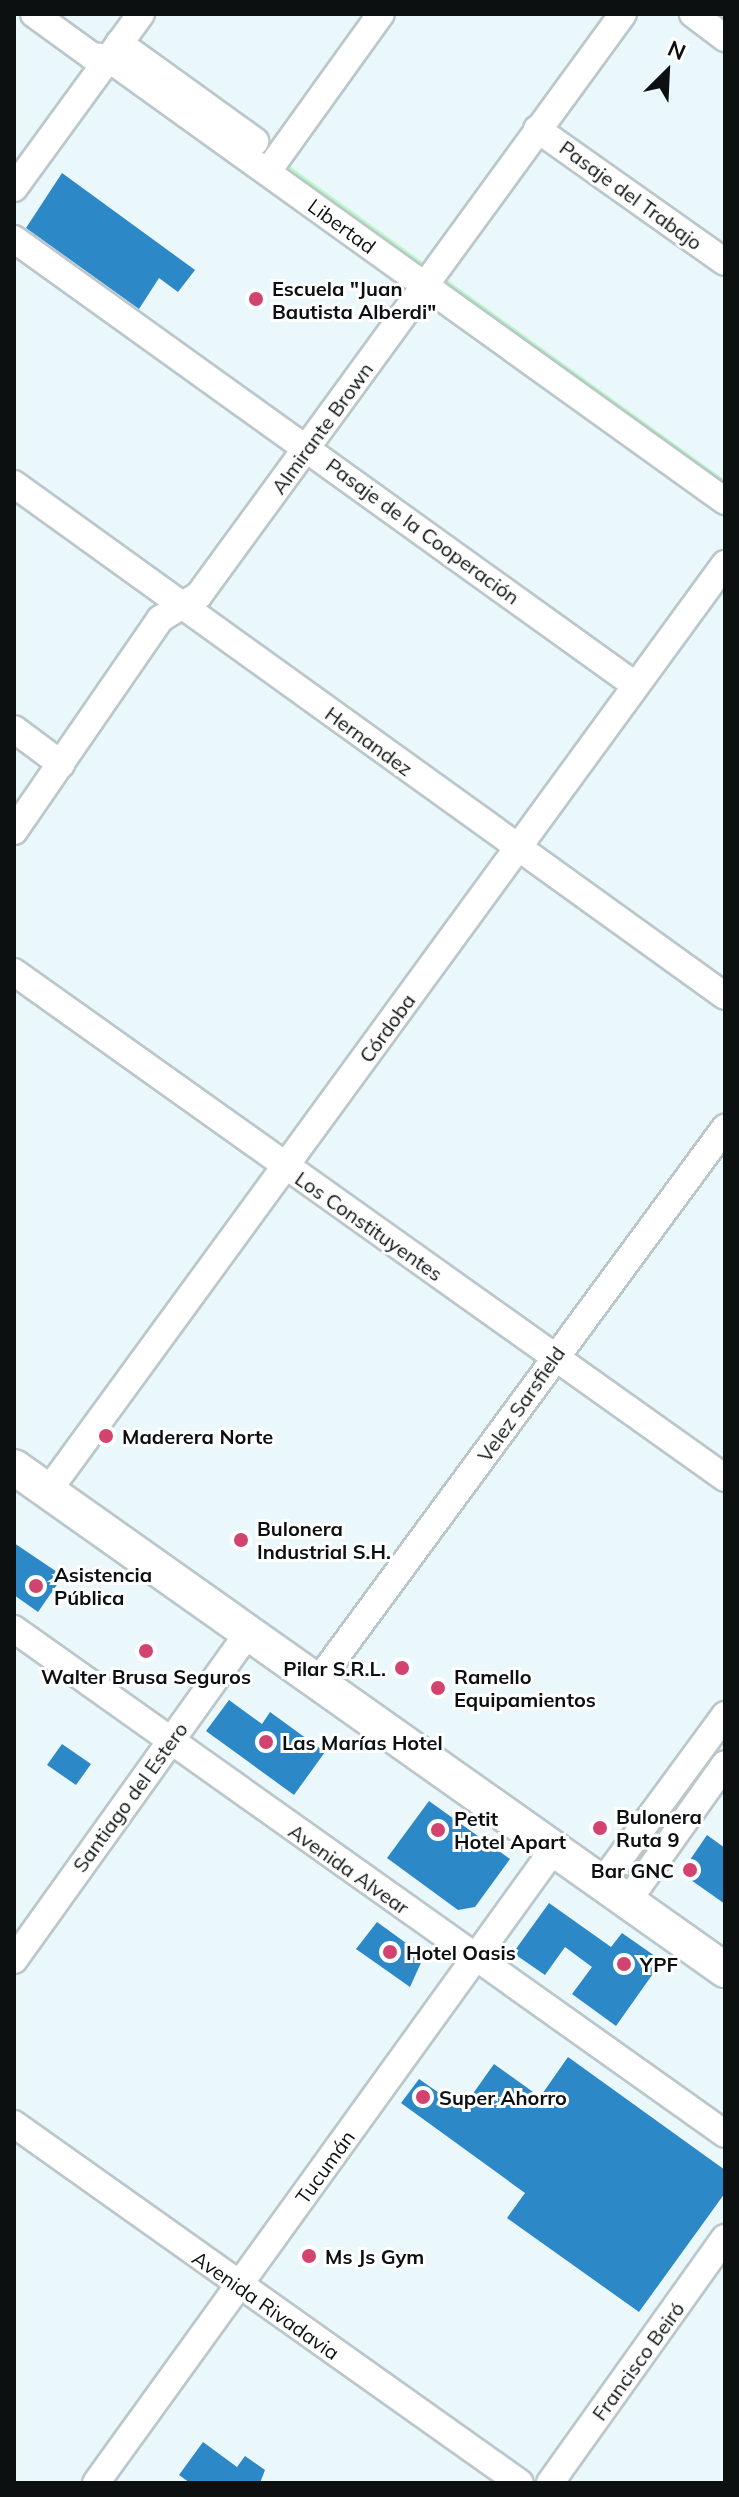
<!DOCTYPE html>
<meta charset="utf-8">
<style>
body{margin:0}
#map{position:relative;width:739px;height:2497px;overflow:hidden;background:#ebf8fb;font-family:Mulish,sans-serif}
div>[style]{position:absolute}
.green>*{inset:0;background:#b9f9c6}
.building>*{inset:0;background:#2c88c6}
.roads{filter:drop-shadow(2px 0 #bbc7ca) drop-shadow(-2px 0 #bbc7ca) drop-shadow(0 2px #bbc7ca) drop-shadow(0 -2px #bbc7ca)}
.minor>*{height:26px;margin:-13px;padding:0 13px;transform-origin:13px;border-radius:13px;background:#fff}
.major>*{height:34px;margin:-17px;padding:0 17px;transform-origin:17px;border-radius:17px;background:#fff}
.dots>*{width:22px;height:22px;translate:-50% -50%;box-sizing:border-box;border:4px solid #fff;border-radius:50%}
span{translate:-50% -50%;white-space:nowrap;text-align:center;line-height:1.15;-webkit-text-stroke:6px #fff;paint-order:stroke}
.street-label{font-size:20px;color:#0c1011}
.poi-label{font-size:20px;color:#0c1011;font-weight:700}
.left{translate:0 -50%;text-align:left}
.right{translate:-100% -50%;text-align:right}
.frame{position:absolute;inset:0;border:16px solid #0c1011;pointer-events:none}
.north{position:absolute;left:627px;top:32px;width:80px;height:80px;-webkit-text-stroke:6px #fff;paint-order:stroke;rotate:24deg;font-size:22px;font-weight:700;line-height:32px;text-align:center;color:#0c1011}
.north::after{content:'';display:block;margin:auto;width:28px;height:36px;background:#0c1011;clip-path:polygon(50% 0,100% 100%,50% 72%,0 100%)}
</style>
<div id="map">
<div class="green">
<i style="clip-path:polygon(119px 43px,725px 480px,725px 501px,425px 287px)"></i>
</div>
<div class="building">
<i style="clip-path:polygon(62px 173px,195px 270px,178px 292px,159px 278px,139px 309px,26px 228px)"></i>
<i style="clip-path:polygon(14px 1543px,63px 1576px,38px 1612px,14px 1595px)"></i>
<i style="clip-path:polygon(229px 1700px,262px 1724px,270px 1712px,325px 1752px,294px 1795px,206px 1731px)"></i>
<i style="clip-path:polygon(62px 1744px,91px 1764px,76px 1785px,47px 1765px)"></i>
<i style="clip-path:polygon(429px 1801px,510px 1859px,475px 1907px,458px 1910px,387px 1858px)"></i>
<i style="clip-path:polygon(707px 1835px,725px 1848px,725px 1904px,681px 1873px)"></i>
<i style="clip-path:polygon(549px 1903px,611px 1947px,622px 1933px,662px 1961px,616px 2026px,572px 1994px,592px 1967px,565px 1947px,545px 1975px,513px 1953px)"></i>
<i style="clip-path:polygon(377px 1922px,424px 1956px,410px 1987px,356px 1949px)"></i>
<i style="clip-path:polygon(568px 2057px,725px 2170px,725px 2193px,639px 2312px,507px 2218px,525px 2193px,401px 2103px,419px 2079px,462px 2109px,494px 2064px,540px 2097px)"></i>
<i style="clip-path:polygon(203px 2442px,237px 2467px,245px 2456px,265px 2470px,260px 2483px,190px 2483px,179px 2475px)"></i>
</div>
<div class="roads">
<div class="minor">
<i style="left:34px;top:14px;width:72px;rotate:35.9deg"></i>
<i style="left:92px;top:56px;width:16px;rotate:7deg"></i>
<i style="left:108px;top:58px;width:760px;rotate:35.68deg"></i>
<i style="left:693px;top:14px;width:40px;rotate:37deg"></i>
<i style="left:119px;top:43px;width:168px;rotate:35.8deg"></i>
<i style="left:537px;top:129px;width:230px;rotate:35.3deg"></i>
<i style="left:268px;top:171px;width:193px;rotate:-54.3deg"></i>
<i style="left:14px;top:188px;width:215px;rotate:-53.9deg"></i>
<i style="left:14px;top:239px;width:765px;rotate:35.69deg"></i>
<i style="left:14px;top:484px;width:876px;rotate:35.76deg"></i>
<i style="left:14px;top:729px;width:59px;rotate:36.7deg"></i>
<i style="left:14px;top:831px;width:257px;rotate:-55.4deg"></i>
<i style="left:160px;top:619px;width:46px;rotate:-31.6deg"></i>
<i style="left:199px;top:595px;width:719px;rotate:-53.88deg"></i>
<i style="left:14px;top:972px;width:873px;rotate:35.44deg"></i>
<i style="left:48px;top:1491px;width:1148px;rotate:-53.86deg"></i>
<i style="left:14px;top:1629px;width:872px;rotate:35.38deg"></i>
<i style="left:318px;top:1681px;width:687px;rotate:-53.65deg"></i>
<i style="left:601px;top:1884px;width:210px;rotate:-53.7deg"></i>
<i style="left:627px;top:1902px;width:169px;rotate:-54.6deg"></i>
<i style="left:14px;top:1960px;width:401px;rotate:-54.4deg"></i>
<i style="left:14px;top:2124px;width:620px;rotate:35.36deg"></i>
<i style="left:96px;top:2483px;width:781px;rotate:-54.17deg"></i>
<i style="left:550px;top:2483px;width:301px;rotate:-54.5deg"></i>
</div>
<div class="major">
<i style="left:14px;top:1467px;width:871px;rotate:35.28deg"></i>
</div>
</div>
<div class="dots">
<i style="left:256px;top:299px;background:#d2446f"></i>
<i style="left:106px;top:1436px;background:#d2446f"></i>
<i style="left:241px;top:1540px;background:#d2446f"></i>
<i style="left:36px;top:1586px;background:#d2446f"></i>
<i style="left:146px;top:1651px;background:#d2446f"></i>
<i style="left:402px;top:1668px;background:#d2446f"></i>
<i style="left:438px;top:1688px;background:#d2446f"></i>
<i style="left:266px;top:1742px;background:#d2446f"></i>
<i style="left:600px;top:1828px;background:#d2446f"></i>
<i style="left:438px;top:1830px;background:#d2446f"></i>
<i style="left:690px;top:1870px;background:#d2446f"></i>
<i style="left:390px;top:1952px;background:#d2446f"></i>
<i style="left:624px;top:1964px;background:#d2446f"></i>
<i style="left:423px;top:2097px;background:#d2446f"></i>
<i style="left:309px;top:2256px;background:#d2446f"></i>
</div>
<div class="street-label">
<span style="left:631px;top:195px;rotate:36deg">Pasaje del Trabajo</span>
<span style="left:342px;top:226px;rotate:36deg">Libertad</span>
<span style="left:322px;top:428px;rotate:-54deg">Almirante Brown</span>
<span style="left:423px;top:531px;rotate:36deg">Pasaje de la Cooperación</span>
<span style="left:369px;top:741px;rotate:36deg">Hernandez</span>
<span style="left:387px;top:1028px;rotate:-54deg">Córdoba</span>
<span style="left:369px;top:1226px;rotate:35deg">Los Constituyentes</span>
<span style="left:521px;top:1404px;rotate:-55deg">Velez Sarsfield</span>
<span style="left:130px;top:1797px;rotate:-54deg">Santiago del Estero</span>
<span style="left:349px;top:1869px;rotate:35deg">Avenida Alvear</span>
<span style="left:325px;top:2167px;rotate:-54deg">Tucumán</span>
<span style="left:266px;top:2305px;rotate:35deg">Avenida Rivadavia</span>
<span style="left:638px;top:2361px;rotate:-54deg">Francisco Beiró</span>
</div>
<div class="poi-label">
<span class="left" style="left:272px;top:300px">Escuela "Juan<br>Bautista Alberdi"</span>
<span class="left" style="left:122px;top:1436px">Maderera Norte</span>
<span class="left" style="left:257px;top:1540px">Bulonera<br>Industrial S.H.</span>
<span class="left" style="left:54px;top:1586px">Asistencia<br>Pública</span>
<span class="right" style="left:386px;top:1668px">Pilar S.R.L.</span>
<span style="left:146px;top:1676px">Walter Brusa Seguros</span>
<span class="left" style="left:454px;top:1688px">Ramello<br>Equipamientos</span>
<span class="left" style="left:282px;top:1742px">Las Marías Hotel</span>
<span class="left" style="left:616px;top:1828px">Bulonera<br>Ruta 9</span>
<span class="left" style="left:454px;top:1830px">Petit<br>Hotel Apart</span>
<span class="right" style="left:674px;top:1870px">Bar GNC</span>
<span class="left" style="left:406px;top:1952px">Hotel Oasis</span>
<span class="left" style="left:640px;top:1964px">YPF</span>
<span class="left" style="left:439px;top:2097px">Super Ahorro</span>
<span class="left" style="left:325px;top:2256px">Ms Js Gym</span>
</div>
<div class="frame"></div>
<div class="north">N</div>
</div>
